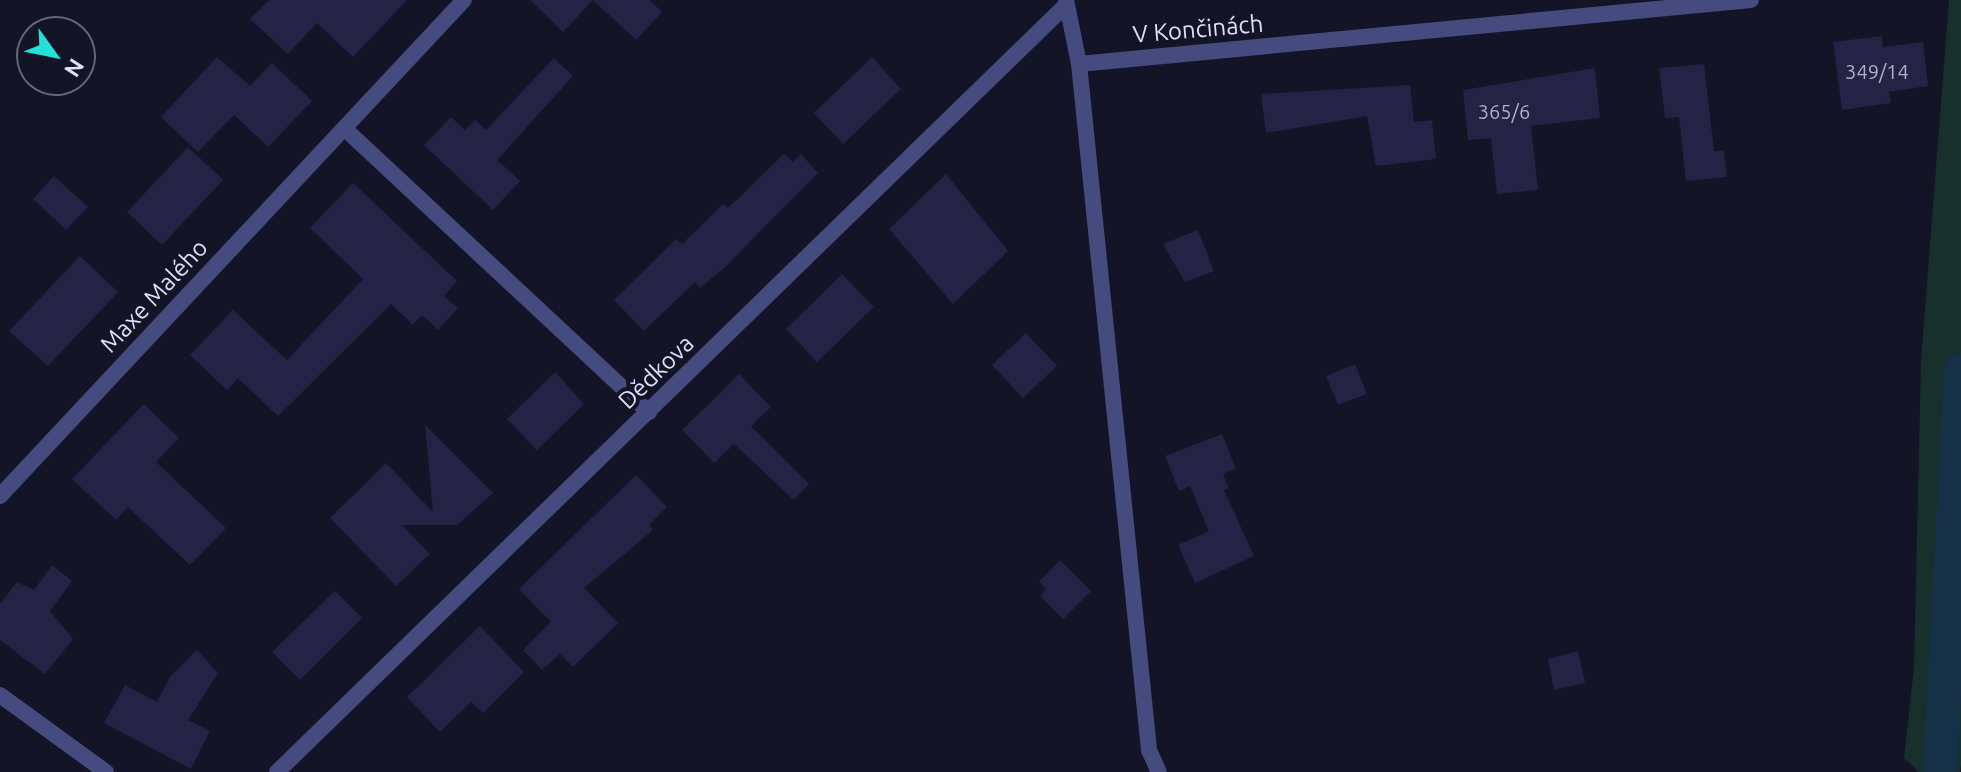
<!DOCTYPE html>
<meta charset="utf-8">
<style>
body{margin:0}
#map{position:relative;width:1961px;height:772px;overflow:hidden;background:#141427;font-family:Ubuntu,sans-serif}
div>[style]{position:absolute}
.green>*{inset:0;background:#17302b}
.canal>*{height:34px;margin:-17px;padding:0 17px;transform-origin:17px;border-radius:17px;background:#163048}
.building>*{inset:0;background:#242245}
.minor>*{height:16px;margin:-8px;padding:0 8px;transform-origin:8px;border-radius:8px;background:#454b7f}
span{translate:-50% -50%;white-space:nowrap;text-align:center;line-height:1.15;-webkit-text-stroke:8px #141427;paint-order:stroke}
.number-label{font-size:20px;color:#b0b0cd}
.number-label span{-webkit-text-stroke-width:0}
.street-label{font-size:24px;color:#dedffa}
.north{position:absolute;left:16px;top:16px;width:80px;height:80px;box-sizing:border-box;background:#141427;border:2px solid #65657b;border-radius:50%;rotate:123deg;font-size:22px;font-weight:700;line-height:32px;text-align:center;color:#dedffa}
.north::after{content:'';display:block;margin:auto;width:28px;height:36px;background:#24e1d8;clip-path:polygon(50% 0,100% 100%,50% 72%,0 100%)}
</style>
<div id="map">
<div class="green">
<i style="clip-path:polygon(1949px 0,1961px 0,1961px 766px,1960px 772px,1919px 772px,1904px 758px,1914px 668px,1921px 361px)"></i>
</div>
<div class="canal">
<i style="left:1940px;top:772px;width:403px;rotate:-87deg"></i>
</div>
<div class="building">
<i style="clip-path:polygon(269px 0,407px 0,353px 57px,317px 23px,288px 54px,250px 19px)"></i>
<i style="clip-path:polygon(530px 0,650px 0,662px 12px,636px 40px,593px 0,563px 32px)"></i>
<i style="clip-path:polygon(1882px 36px,1883px 47px,1923px 42px,1928px 86px,1889px 92px,1891px 103px,1842px 110px,1833px 42px)"></i>
<i style="clip-path:polygon(217px 57px,250px 86px,272px 63px,312px 101px,268px 147px,234px 115px,198px 152px,161px 117px)"></i>
<i style="clip-path:polygon(872px 57px,901px 89px,843px 144px,814px 113px)"></i>
<i style="clip-path:polygon(554px 58px,573px 76px,497px 160px,520px 181px,493px 210px,424px 145px,451px 117px,465px 130px,475px 120px,486px 130px)"></i>
<i style="clip-path:polygon(1704px 64px,1714px 151px,1724px 151px,1727px 177px,1686px 181px,1679px 117px,1665px 118px,1659px 68px)"></i>
<i style="clip-path:polygon(1595px 68px,1600px 118px,1531px 126px,1538px 190px,1497px 194px,1491px 138px,1468px 140px,1463px 90px)"></i>
<i style="clip-path:polygon(1410px 85px,1414px 122px,1432px 120px,1436px 159px,1376px 166px,1367px 116px,1266px 133px,1261px 94px)"></i>
<i style="clip-path:polygon(188px 147px,223px 180px,162px 245px,127px 212px)"></i>
<i style="clip-path:polygon(784px 154px,793px 162px,801px 154px,818px 173px,724px 268px,700px 288px,695px 282px,644px 331px,614px 300px,676px 239px,682px 244px,723px 204px,728px 208px)"></i>
<i style="clip-path:polygon(946px 174px,1008px 251px,953px 304px,889px 229px)"></i>
<i style="clip-path:polygon(54px 176px,88px 207px,66px 230px,33px 199px)"></i>
<i style="clip-path:polygon(353px 183px,457px 281px,444px 296px,458px 308px,438px 330px,422px 315px,413px 325px,391px 304px,278px 416px,238px 378px,227px 390px,190px 355px,233px 310px,287px 360px,363px 279px,310px 228px)"></i>
<i style="clip-path:polygon(1198px 230px,1214px 271px,1185px 282px,1163px 244px)"></i>
<i style="clip-path:polygon(80px 256px,118px 292px,48px 366px,9px 331px)"></i>
<i style="clip-path:polygon(842px 274px,874px 307px,817px 362px,786px 329px)"></i>
<i style="clip-path:polygon(1026px 333px,1057px 366px,1023px 398px,992px 365px)"></i>
<i style="clip-path:polygon(1355px 364px,1367px 394px,1338px 405px,1326px 376px)"></i>
<i style="clip-path:polygon(555px 372px,584px 404px,537px 450px,507px 419px)"></i>
<i style="clip-path:polygon(739px 374px,771px 407px,751px 426px,809px 484px,794px 500px,734px 444px,714px 463px,682px 430px)"></i>
<i style="clip-path:polygon(144px 404px,179px 438px,156px 462px,226px 528px,190px 565px,128px 507px,116px 520px,72px 479px)"></i>
<i style="clip-path:polygon(425px 425px,493px 493px,457px 525px,402px 525px,430px 554px,396px 586px,330px 518px,386px 463px,433px 512px)"></i>
<i style="clip-path:polygon(1222px 434px,1236px 469px,1223px 474px,1229px 488px,1224px 490px,1254px 556px,1195px 583px,1178px 545px,1209px 531px,1190px 486px,1179px 491px,1165px 456px)"></i>
<i style="clip-path:polygon(636px 475px,667px 507px,649px 525px,653px 530px,584px 588px,618px 623px,573px 667px,560px 654px,542px 670px,523px 650px,551px 622px,519px 589px)"></i>
<i style="clip-path:polygon(1060px 560px,1091px 591px,1063px 619px,1040px 596px,1046px 588px,1039px 582px)"></i>
<i style="clip-path:polygon(52px 565px,72px 581px,50px 611px,73px 639px,45px 674px,0 640px,0 604px,17px 582px,34px 590px)"></i>
<i style="clip-path:polygon(335px 591px,362px 618px,300px 680px,272px 652px)"></i>
<i style="clip-path:polygon(480px 626px,524px 672px,483px 713px,471px 702px,440px 732px,407px 697px)"></i>
<i style="clip-path:polygon(197px 650px,218px 673px,188px 720px,210px 731px,191px 769px,104px 723px,125px 685px,157px 702px,170px 677px)"></i>
<i style="clip-path:polygon(1578px 651px,1585px 683px,1554px 690px,1548px 659px)"></i>
</div>
<div class="minor">
<i style="left:1066px;top:0;width:65px;rotate:78.5deg"></i>
<i style="left:1079px;top:64px;width:690px;rotate:84.17deg"></i>
<i style="left:1149px;top:750px;width:24px;rotate:66deg"></i>
<i style="left:1079px;top:64px;width:675px;rotate:-5.44deg"></i>
<i style="left:344px;top:128px;width:417px;rotate:43deg"></i>
<i style="left:0;top:496px;width:679px;rotate:-46.91deg"></i>
<i style="left:0;top:695px;width:131px;rotate:36deg"></i>
<i style="left:277px;top:772px;width:1100px;rotate:-44.19deg"></i>
</div>
<div class="number-label">
<span style="left:1877px;top:71px">349/14</span>
<span style="left:1504px;top:111px">365/6</span>
</div>
<div class="street-label">
<span style="left:1198px;top:29px;rotate:-5deg">V Končinách</span>
<span style="left:154px;top:296px;rotate:-47deg">Maxe Malého</span>
<span style="left:656px;top:372px;rotate:-44deg">Dědkova</span>
</div>
<div class="north">N</div>
</div>
